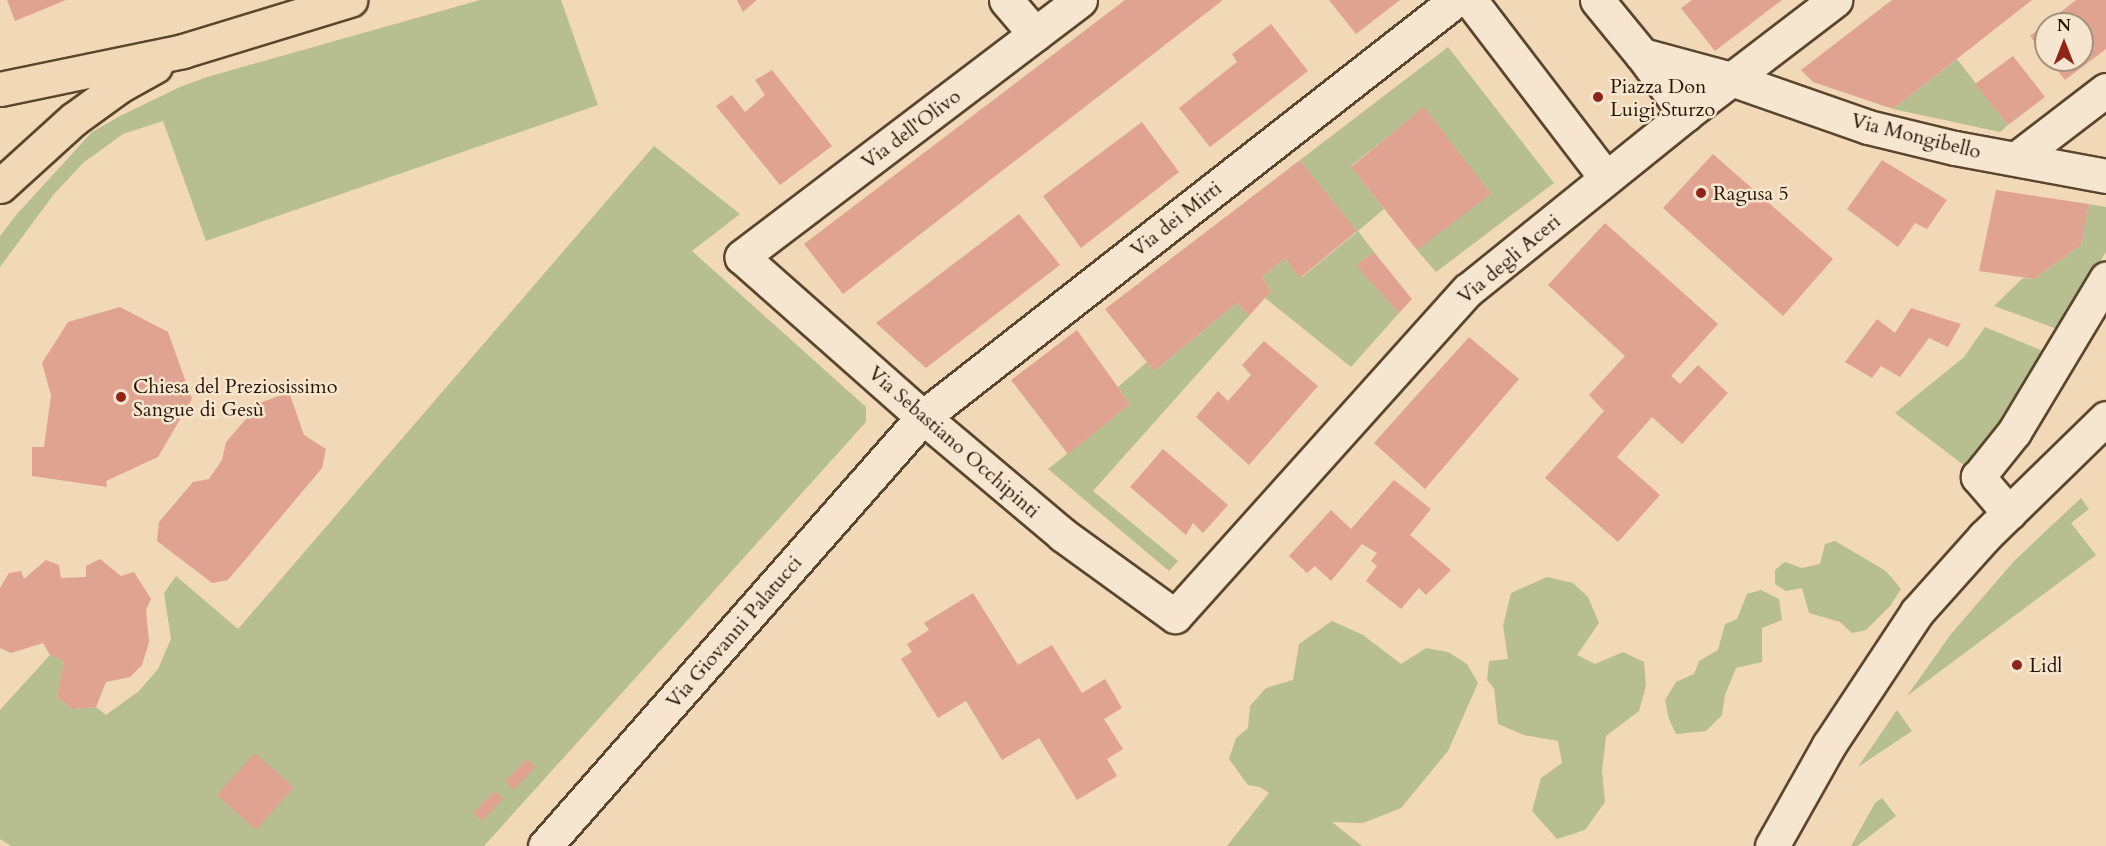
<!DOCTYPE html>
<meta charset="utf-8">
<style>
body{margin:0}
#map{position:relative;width:2106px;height:846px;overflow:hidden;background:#f1d8b6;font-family:Cardo,serif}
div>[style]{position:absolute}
.green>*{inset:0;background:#b7bf91}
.building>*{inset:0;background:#e0a392}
.roads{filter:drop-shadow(2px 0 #5a462e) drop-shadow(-2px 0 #5a462e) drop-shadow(0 2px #5a462e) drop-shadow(0 -2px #5a462e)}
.minor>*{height:33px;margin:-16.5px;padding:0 16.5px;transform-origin:16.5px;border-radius:16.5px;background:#f6e6d0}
.major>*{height:33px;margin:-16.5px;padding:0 16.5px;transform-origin:16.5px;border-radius:16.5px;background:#f1d8b6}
.dots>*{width:16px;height:16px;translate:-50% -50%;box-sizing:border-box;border:3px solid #f6e6d0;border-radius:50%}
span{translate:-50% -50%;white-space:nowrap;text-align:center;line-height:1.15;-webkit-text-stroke:5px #f6e6d0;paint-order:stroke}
.poi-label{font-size:20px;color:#281500}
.left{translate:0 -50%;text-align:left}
.street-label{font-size:20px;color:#281500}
.north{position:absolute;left:2034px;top:12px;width:60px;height:60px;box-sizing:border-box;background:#f6e6d0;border:2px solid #a4927d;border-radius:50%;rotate:0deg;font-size:16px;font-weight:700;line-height:24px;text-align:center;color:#281500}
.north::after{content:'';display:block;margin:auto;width:21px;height:27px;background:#8f2418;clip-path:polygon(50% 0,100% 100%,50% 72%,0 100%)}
</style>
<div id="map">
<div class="green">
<i style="clip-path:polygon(480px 0,561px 0,598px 105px,206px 241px,163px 121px,123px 134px,83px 163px,54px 194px,0 267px,0 236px,17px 214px,92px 132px,120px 116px,180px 87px,207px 77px)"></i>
<i style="clip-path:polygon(1448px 47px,1554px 183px,1436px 272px,1417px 250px,1424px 108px,1351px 166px,1384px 209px,1358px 231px,1374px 252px,1357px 265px,1399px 313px,1351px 367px,1265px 298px,1271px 291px,1262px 277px,1285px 258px,1301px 278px,1357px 232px,1300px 160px)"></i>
<i style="clip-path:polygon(1957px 59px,2008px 125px,2000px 132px,1893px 109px)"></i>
<i style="clip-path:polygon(654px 146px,740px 214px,692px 251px,866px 407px,866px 422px,484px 846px,11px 846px,0 839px,0 710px,50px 655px,64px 661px,57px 697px,72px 709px,96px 707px,106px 715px,139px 691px,158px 669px,171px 639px,164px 593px,176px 576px,238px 629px)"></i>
<i style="clip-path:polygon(2089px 204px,2106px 207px,2106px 252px,2057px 329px,1994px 306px,2023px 278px,2034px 279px,2081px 245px)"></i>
<i style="clip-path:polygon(1237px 303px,1249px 316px,1093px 491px,1178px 561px,1169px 571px,1048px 469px,1130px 404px,1118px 387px,1147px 362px,1154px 371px)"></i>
<i style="clip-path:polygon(1985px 327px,2043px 351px,1969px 469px,1895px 413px,1964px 357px)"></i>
<i style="clip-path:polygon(2081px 498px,2089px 509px,2071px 523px,2096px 555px,1907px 696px,1951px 634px,2015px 560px)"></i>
<i style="clip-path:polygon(1835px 541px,1886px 571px,1901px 589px,1890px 606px,1866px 630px,1852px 633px,1840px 622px,1809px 613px,1802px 588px,1786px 591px,1775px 584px,1775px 570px,1785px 562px,1802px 568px,1820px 564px,1825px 544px)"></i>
<i style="clip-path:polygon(1547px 577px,1573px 583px,1588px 597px,1599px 623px,1577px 655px,1595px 664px,1623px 652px,1644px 662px,1646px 686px,1639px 711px,1606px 736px,1602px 771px,1605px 802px,1585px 830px,1557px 839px,1532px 811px,1541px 778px,1562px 763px,1558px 741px,1524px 735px,1498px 724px,1494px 688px,1487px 680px,1489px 661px,1508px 659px,1503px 626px,1511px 593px)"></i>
<i style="clip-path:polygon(1761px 590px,1779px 599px,1782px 620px,1762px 628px,1762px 662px,1736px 668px,1725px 695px,1722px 715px,1706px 731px,1676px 734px,1669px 719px,1665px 700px,1676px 682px,1694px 674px,1699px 661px,1718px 650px,1725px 624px,1737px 619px,1747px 594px)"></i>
<i style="clip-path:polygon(1332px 621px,1363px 635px,1401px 664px,1426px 648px,1448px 652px,1467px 664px,1478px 683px,1448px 751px,1401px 808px,1363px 823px,1332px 822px,1362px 846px,1227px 846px,1269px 793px,1260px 787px,1248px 785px,1229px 759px,1236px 738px,1248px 728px,1250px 706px,1266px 688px,1293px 680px,1299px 644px)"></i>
<i style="clip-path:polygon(1897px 710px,1912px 731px,1858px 767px)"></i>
<i style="clip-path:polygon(1882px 798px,1896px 816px,1857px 846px,1851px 846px,1875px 803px)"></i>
</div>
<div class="building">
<i style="clip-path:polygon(7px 0,66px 0,15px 21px)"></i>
<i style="clip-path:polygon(737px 0,757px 0,743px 12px)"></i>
<i style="clip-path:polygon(1125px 0,1223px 0,843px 294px,804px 244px)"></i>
<i style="clip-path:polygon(1329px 0,1400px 0,1356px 34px)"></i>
<i style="clip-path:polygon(1692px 0,1782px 0,1715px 51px,1681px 8px)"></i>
<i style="clip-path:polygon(1892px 0,2032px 0,1893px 109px,1813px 82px,1801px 70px)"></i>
<i style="clip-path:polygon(2076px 0,2106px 0,2106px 49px,2065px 80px,2049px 60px,2082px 60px,2082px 24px,2046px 24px,2046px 56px,2030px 36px)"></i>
<i style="clip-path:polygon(1271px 24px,1308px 71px,1210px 147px,1179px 108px,1237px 62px,1232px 54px)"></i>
<i style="clip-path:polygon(2013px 56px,2045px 97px,2008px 125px,1975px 84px)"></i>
<i style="clip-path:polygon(772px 70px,832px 146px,780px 185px,716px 106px,732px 95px,745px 112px,765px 95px,755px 80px)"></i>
<i style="clip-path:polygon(1424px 107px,1491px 194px,1417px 250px,1351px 167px)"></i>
<i style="clip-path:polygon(1142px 122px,1179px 172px,1081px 248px,1043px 196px)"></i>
<i style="clip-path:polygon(1713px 154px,1833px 259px,1783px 316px,1663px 208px)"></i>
<i style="clip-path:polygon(1300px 160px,1357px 231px,1300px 278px,1285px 258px,1262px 277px,1271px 291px,1249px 316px,1237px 303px,1154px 371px,1105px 309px)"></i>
<i style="clip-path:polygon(1882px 160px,1947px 200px,1927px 229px,1915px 223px,1898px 247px,1847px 209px)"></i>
<i style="clip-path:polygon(1996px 190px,2089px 204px,2081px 245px,2034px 279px,1979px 271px)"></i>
<i style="clip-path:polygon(1019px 214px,1060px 265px,926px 368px,876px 323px)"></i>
<i style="clip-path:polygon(1605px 223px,1718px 324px,1671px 376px,1680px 384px,1698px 365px,1728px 393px,1682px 444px,1652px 417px,1617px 457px,1660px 495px,1618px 542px,1545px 478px,1604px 411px,1589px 395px,1625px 356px,1548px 285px)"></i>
<i style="clip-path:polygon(1374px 252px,1412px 299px,1399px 313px,1356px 265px)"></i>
<i style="clip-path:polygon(120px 307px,168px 332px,192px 399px,158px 457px,106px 481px,107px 487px,32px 476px,32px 447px,44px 447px,51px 395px,42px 363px,68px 322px)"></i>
<i style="clip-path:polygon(1911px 308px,1961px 324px,1948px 347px,1929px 338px,1900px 377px,1881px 366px,1872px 378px,1845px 362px,1877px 319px,1895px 333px)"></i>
<i style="clip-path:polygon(1077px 330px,1130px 404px,1068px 454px,1011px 380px)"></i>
<i style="clip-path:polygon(1469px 337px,1519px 379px,1425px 489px,1374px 443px)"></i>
<i style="clip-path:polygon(1264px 341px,1318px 386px,1249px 465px,1196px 417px,1218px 391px,1228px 401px,1251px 375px,1242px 365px)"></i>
<i style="clip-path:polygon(289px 392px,304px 435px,326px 449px,322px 468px,228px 580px,212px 583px,157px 541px,159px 522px,193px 482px,209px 479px,222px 460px,226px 442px,260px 403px)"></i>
<i style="clip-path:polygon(1163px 449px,1228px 505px,1203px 533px,1193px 523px,1186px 535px,1130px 487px)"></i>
<i style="clip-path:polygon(1394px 480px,1431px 509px,1410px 535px,1451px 570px,1426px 595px,1419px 588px,1401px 609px,1366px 581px,1377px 566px,1371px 561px,1377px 553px,1362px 544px,1331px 581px,1315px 566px,1307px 573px,1289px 556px,1331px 510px,1351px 529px)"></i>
<i style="clip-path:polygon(100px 559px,121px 576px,134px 572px,151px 599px,146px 610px,149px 642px,142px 665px,130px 677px,106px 682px,96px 707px,72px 709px,57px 697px,64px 661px,50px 655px,43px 643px,11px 653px,0 648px,0 588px,9px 573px,21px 571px,24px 579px,46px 560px,59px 565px,61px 578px,86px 577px,86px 566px)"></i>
<i style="clip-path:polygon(973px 593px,1018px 665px,1052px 645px,1082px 693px,1105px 679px,1122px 708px,1104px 719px,1123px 749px,1107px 759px,1117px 776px,1077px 800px,1039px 738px,1002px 760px,966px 701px,938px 718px,901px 659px,912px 652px,907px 644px,929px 630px,924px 623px)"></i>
<i style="clip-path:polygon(255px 753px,294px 787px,256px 830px,217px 795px)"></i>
<i style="clip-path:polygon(527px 759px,535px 767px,514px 790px,505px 781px)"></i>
<i style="clip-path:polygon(495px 791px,503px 799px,482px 821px,473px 813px)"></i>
</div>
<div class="roads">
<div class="minor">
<i style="left:1006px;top:0;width:45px;rotate:49.5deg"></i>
<i style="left:1080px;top:0;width:425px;rotate:142.8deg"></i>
<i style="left:742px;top:257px;width:242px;rotate:41.5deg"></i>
<i style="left:923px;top:417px;width:183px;rotate:40.1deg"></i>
<i style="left:1063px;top:535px;width:138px;rotate:35.9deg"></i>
<i style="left:1175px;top:616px;width:438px;rotate:-48.1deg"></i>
<i style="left:1468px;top:290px;width:280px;rotate:-38.9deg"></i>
<i style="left:1686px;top:114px;width:188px;rotate:-37.4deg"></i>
<i style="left:1470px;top:0;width:224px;rotate:52.6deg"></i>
<i style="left:1597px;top:0;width:71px;rotate:50.7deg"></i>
<i style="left:1642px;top:55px;width:92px;rotate:15.1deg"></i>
<i style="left:1731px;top:79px;width:145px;rotate:19.3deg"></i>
<i style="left:1868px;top:127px;width:89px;rotate:13.6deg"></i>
<i style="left:1955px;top:148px;width:154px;rotate:10.5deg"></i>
<i style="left:1642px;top:55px;width:74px;rotate:53.3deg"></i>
<i style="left:2017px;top:158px;width:112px;rotate:-37.4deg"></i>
<i style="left:2009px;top:513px;width:48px;rotate:-130.7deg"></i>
<i style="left:1978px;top:477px;width:58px;rotate:-51.3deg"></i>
<i style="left:2014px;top:432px;width:179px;rotate:-59deg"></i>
<i style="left:545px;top:846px;width:572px;rotate:-48.62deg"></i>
<i style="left:923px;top:417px;width:677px;rotate:-38.04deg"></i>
<i style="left:1772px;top:846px;width:116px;rotate:-60.6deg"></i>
<i style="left:1829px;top:745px;width:159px;rotate:-56.5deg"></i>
<i style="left:1917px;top:612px;width:101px;rotate:-48.2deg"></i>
<i style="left:1984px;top:537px;width:170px;rotate:-44.3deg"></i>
</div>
<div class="major">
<i style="left:0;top:89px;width:187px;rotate:-11.7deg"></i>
<i style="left:183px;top:51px;width:175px;rotate:-17deg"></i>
<i style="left:0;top:186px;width:100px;rotate:-42.2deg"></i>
<i style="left:74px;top:119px;width:58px;rotate:-35.9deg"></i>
<i style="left:121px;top:85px;width:39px;rotate:-29deg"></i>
</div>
</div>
<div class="dots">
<i style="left:1598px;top:97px;background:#8f2418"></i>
<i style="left:1701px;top:193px;background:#8f2418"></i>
<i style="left:121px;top:397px;background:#8f2418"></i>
<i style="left:2017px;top:665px;background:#8f2418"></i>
</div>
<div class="poi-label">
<span class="left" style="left:1610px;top:98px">Piazza Don<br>Luigi Sturzo</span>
<span class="left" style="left:1713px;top:193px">Ragusa 5</span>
<span class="left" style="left:133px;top:398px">Chiesa del Preziosissimo<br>Sangue di Gesù</span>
<span class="left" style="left:2029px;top:665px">Lidl</span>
</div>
<div class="street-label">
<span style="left:911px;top:129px;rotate:-37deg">Via dell'Olivo</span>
<span style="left:1916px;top:136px;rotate:14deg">Via Mongibello</span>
<span style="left:1176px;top:219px;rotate:-38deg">Via dei Mirti</span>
<span style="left:1509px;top:259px;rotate:-40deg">Via degli Aceri</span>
<span style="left:954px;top:442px;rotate:41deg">Via Sebastiano Occhipinti</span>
<span style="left:734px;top:632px;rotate:-49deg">Via Giovanni Palatucci</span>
</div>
<div class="north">N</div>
</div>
